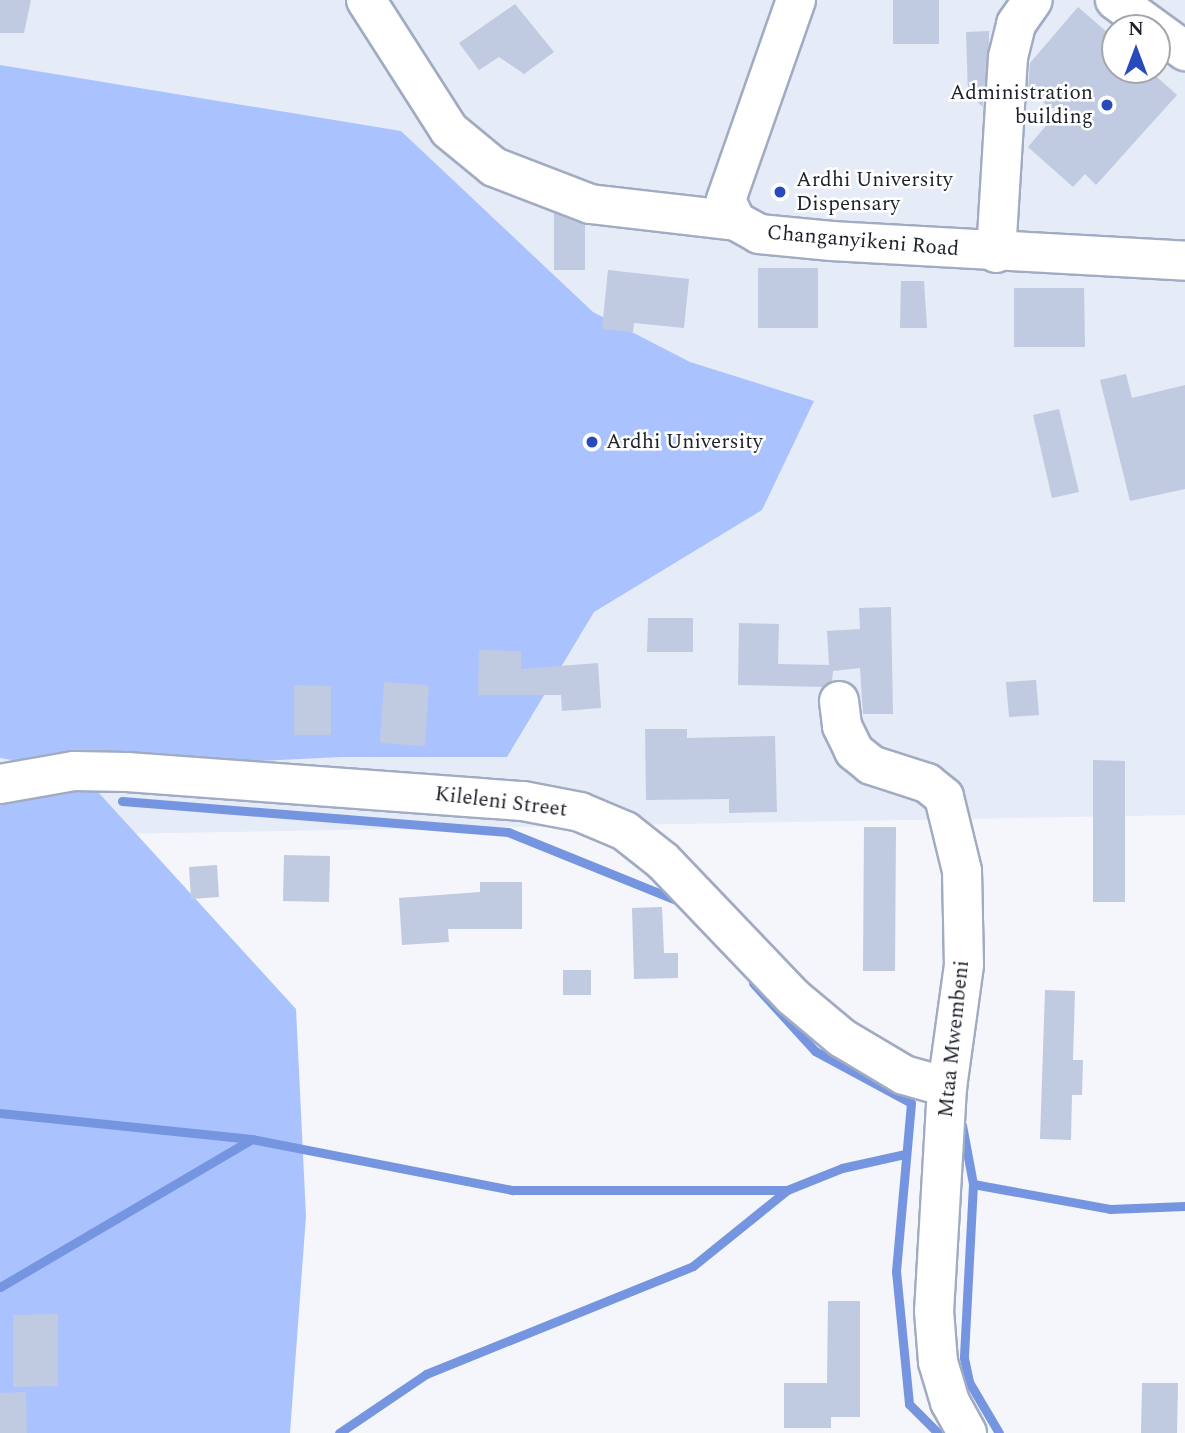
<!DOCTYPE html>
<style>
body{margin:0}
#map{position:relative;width:1185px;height:1433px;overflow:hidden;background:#f4f6fb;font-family:Spectral,serif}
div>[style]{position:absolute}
.built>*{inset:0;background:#e5ebf7}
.green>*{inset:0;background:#aac3ff}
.stream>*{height:9px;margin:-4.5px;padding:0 4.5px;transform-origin:4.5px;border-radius:4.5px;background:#7695e1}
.building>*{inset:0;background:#c0cae1}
.roads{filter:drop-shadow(2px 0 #a1abc2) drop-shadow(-2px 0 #a1abc2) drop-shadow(0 2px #a1abc2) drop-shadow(0 -2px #a1abc2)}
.minor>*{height:38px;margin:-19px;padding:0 19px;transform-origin:19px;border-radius:19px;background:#fff}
.dots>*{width:19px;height:19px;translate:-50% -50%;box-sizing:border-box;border:4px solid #fff;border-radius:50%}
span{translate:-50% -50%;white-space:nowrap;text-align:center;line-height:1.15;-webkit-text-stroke:5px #fff;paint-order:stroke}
.poi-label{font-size:21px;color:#1d2129}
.right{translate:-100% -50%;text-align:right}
.left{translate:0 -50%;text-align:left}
.street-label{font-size:21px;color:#1d2129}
.north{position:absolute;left:1101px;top:14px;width:70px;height:70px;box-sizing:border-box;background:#fff;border:2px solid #a5a6a9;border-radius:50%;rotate:0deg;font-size:19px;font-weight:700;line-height:28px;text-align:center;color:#1d2129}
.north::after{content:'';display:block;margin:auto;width:24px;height:32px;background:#294aba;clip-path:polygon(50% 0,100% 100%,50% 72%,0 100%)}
</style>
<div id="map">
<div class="built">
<i style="clip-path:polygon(evenodd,0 0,1185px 0,1185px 815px,0 836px,0 0,1115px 28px,1157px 28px,1157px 70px,1115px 70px,1115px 28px)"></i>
</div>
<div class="green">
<i style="clip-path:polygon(0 65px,401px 131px,593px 312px,690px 362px,814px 401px,762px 510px,594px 612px,507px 757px,341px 757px,72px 770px,0 758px)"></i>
<i style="clip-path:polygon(0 773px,98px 792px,296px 1009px,306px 1216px,290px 1433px,0 1433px)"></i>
</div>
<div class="stream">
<i style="left:122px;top:801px;width:387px;rotate:4.6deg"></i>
<i style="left:508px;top:832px;width:187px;rotate:22deg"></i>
<i style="left:753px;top:983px;width:92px;rotate:47.6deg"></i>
<i style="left:815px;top:1051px;width:109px;rotate:28.4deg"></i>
<i style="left:911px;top:1103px;width:169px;rotate:95.1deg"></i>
<i style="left:896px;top:1271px;width:134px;rotate:84.4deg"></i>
<i style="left:909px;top:1404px;width:41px;rotate:45deg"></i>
<i style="left:0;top:1113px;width:253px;rotate:5.9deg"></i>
<i style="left:252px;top:1139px;width:266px;rotate:11.1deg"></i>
<i style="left:513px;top:1190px;width:274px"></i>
<i style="left:787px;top:1190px;width:59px;rotate:-21.8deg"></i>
<i style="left:842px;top:1168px;width:65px;rotate:-12.5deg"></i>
<i style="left:962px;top:1125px;width:60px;rotate:79.4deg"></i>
<i style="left:973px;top:1184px;width:174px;rotate:93deg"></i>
<i style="left:964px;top:1358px;width:25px;rotate:78deg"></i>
<i style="left:969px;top:1382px;width:59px;rotate:59.5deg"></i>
<i style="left:973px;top:1184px;width:139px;rotate:10.3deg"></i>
<i style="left:1110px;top:1209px;width:75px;rotate:-2.3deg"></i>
<i style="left:0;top:1287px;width:292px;rotate:-30.4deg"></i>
<i style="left:339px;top:1433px;width:105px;rotate:-34.1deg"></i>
<i style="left:426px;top:1374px;width:288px;rotate:-22deg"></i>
<i style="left:693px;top:1266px;width:119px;rotate:-38.9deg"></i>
</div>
<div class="building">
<i style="clip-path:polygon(0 0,31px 0,24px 33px,0 33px)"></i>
<i style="clip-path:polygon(893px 0,939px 0,939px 44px,893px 44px)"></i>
<i style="clip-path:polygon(515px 4px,554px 52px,524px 74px,499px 57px,479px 70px,459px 43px)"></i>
<i style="clip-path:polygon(1078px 7px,1115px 39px,1115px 70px,1149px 70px,1177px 95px,1096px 185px,1085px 174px,1073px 187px,1028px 147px,1061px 108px,1050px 108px,1028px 89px,1030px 63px)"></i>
<i style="clip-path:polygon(989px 31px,989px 42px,983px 107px,968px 94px,966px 32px)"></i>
<i style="clip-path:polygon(554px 213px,585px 225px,585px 270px,554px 270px)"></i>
<i style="clip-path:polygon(758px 268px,818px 268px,818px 328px,758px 328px)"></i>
<i style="clip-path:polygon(608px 270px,689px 279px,684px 328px,634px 323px,633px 332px,602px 329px)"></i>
<i style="clip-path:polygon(901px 281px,924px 281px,927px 328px,900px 328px)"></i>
<i style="clip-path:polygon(1014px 288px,1084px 288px,1085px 347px,1014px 347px)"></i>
<i style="clip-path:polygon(1126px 374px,1132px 398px,1185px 385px,1185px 489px,1130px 501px,1100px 380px)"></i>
<i style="clip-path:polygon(1059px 409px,1079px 492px,1052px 498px,1033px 415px)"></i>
<i style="clip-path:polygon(891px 607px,893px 714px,863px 714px,860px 668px,833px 671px,832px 681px,823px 687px,738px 685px,739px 623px,779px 624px,778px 664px,829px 665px,827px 631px,860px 629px,859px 608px)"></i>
<i style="clip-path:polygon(648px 618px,693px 618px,693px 652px,647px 652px)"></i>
<i style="clip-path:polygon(479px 650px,521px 651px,521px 669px,598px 663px,601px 708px,562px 711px,561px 695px,478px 695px)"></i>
<i style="clip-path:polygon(1036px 680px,1039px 715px,1009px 717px,1006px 682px)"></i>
<i style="clip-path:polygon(384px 682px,429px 685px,425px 746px,380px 743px)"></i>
<i style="clip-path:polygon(294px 685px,331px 686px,331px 735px,294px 735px)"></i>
<i style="clip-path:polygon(645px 729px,687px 729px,687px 738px,775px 736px,777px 812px,729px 813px,729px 799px,646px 800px)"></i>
<i style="clip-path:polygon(1093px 760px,1125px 761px,1125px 902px,1093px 902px)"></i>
<i style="clip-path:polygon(864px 827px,896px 827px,895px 971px,863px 971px)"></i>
<i style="clip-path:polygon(284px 855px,330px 856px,329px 902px,283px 901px)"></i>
<i style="clip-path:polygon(217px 865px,219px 897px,191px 899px,189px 867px)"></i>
<i style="clip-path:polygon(480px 882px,522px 882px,522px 929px,448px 929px,449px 942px,402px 945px,399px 898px,480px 892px)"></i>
<i style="clip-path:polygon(662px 907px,664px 953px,678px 953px,678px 978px,634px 979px,632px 908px)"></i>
<i style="clip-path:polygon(563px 970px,591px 970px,591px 995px,563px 995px)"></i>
<i style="clip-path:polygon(1045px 990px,1075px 991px,1073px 1060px,1083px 1060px,1082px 1095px,1072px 1095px,1071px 1140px,1040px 1139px)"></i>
<i style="clip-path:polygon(828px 1301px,860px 1301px,860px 1417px,831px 1417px,831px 1428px,784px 1428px,784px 1383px,827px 1383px)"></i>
<i style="clip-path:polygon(58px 1314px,58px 1386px,13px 1387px,13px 1315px)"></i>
<i style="clip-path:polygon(1142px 1383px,1178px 1383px,1177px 1433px,1141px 1433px)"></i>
<i style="clip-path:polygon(26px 1392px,27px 1433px,0 1433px,0 1393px)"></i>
</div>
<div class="roads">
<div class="minor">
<i style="left:366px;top:0;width:154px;rotate:57.4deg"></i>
<i style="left:449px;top:130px;width:58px;rotate:39.4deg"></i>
<i style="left:494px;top:167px;width:103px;rotate:21.1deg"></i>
<i style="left:590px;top:204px;width:147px;rotate:6.6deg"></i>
<i style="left:796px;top:0;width:212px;rotate:109.3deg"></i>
<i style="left:726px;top:200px;width:23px;rotate:65deg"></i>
<i style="left:736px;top:221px;width:26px;rotate:29deg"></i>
<i style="left:759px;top:234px;width:73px;rotate:5.5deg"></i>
<i style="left:832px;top:241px;width:354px;rotate:3.2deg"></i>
<i style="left:1115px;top:0;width:87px;rotate:36.1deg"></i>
<i style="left:996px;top:253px;width:196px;rotate:-86.5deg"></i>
<i style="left:1008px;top:57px;width:34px;rotate:-76deg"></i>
<i style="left:1016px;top:24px;width:29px;rotate:-55deg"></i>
<i style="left:839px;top:701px;width:25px;rotate:83deg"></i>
<i style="left:842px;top:726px;width:28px;rotate:64deg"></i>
<i style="left:854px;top:751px;width:22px;rotate:39deg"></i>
<i style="left:871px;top:765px;width:59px;rotate:17.8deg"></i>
<i style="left:927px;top:783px;width:22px;rotate:39deg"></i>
<i style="left:944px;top:797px;width:76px;rotate:76.3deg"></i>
<i style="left:962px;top:871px;width:94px;rotate:88.8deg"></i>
<i style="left:964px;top:965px;width:123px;rotate:97.9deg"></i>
<i style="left:947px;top:1087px;width:224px;rotate:93.3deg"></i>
<i style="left:934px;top:1311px;width:51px;rotate:85.5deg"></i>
<i style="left:938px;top:1362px;width:42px;rotate:73.3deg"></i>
<i style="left:950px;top:1402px;width:35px;rotate:61deg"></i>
<i style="left:0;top:784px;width:75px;rotate:-10deg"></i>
<i style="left:74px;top:771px;width:53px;rotate:1.1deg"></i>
<i style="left:127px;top:772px;width:397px;rotate:4.2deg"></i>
<i style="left:523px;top:801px;width:58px;rotate:10.9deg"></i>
<i style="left:580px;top:812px;width:49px;rotate:22.9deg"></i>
<i style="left:625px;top:831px;width:48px;rotate:38.3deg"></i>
<i style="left:663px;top:861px;width:188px;rotate:46.3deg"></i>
<i style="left:793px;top:997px;width:64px;rotate:39.9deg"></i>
<i style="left:842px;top:1038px;width:72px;rotate:30.8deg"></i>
<i style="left:904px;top:1075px;width:45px;rotate:15.6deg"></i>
</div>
</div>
<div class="dots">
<i style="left:1107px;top:105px;background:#294aba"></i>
<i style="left:780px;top:192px;background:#294aba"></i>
<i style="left:592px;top:442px;background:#294aba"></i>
</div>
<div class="poi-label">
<span class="right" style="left:1093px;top:105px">Administration<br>building</span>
<span class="left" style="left:796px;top:192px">Ardhi University<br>Dispensary</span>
<span class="left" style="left:606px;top:442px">Ardhi University</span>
</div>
<div class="street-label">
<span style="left:863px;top:241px;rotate:5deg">Changanyikeni Road</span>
<span style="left:501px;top:802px;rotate:7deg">Kileleni Street</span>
<span style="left:954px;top:1039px;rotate:-84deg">Mtaa Mwembeni</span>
</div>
<div class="north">N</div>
</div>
